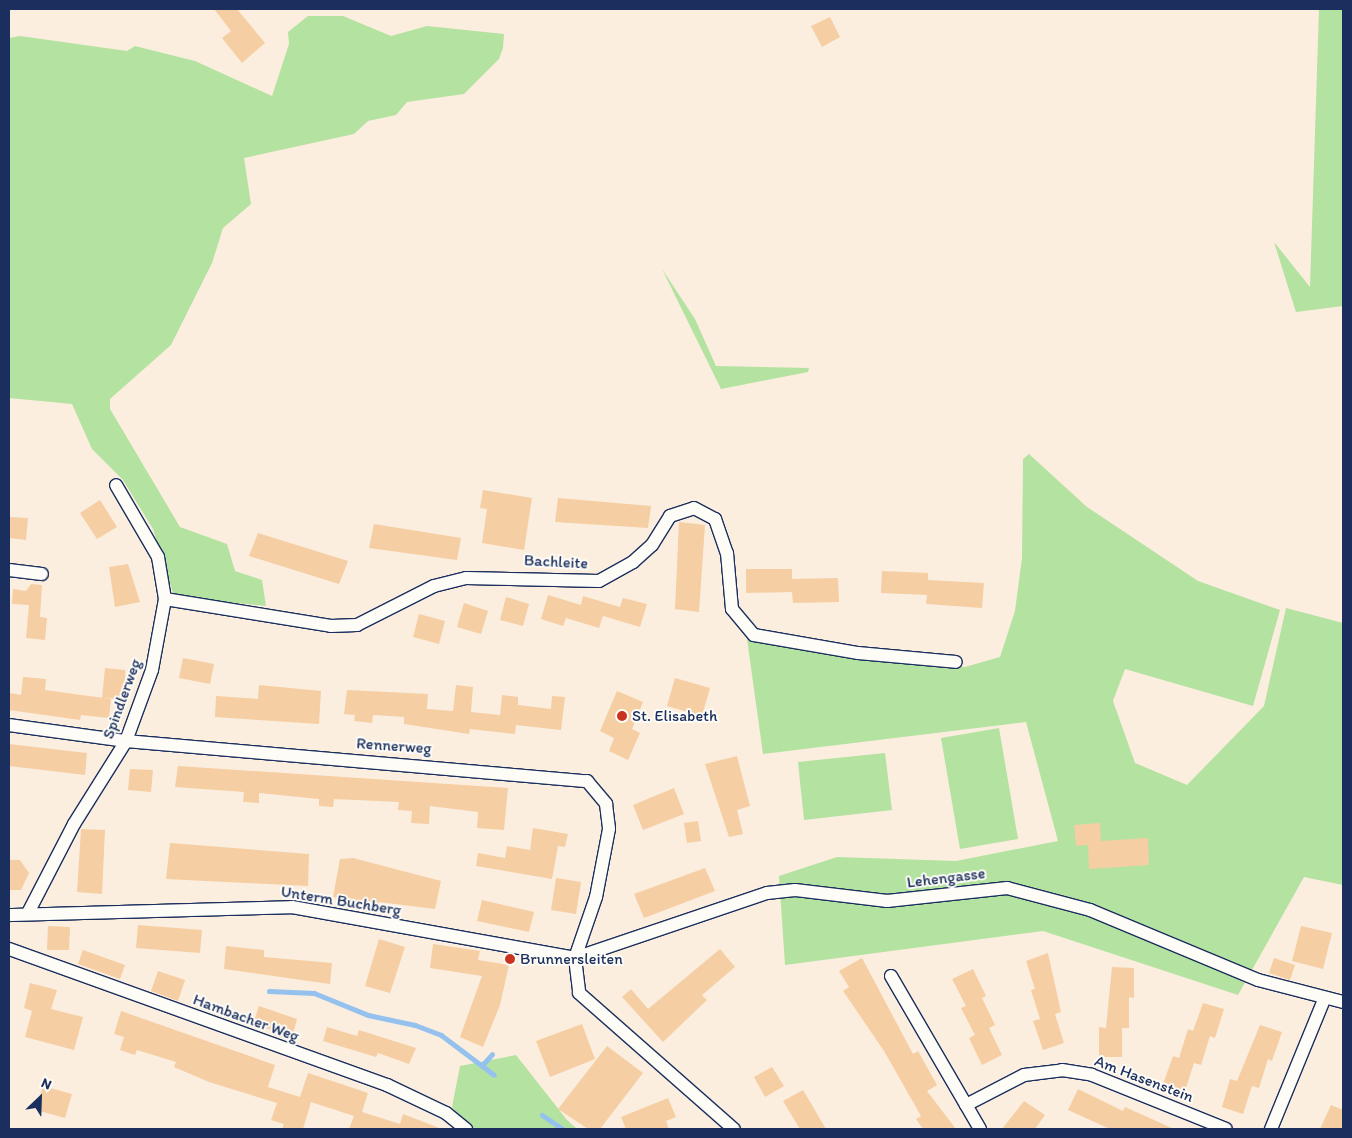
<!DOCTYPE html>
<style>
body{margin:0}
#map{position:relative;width:1352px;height:1138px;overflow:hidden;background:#fbeede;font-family:Itim,sans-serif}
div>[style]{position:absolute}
.green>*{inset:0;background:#b4e2a0}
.stream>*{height:5px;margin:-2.5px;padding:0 2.5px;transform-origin:2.5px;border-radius:2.5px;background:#95c1ef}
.building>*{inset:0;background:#f5cea4}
.roads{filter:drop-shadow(1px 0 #1b2f5e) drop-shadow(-1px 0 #1b2f5e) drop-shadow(0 1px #1b2f5e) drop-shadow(0 -1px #1b2f5e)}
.street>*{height:12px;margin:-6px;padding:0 6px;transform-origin:6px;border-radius:6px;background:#fdfcf7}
.dots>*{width:14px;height:14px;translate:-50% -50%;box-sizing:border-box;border:2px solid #fdfcf7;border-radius:50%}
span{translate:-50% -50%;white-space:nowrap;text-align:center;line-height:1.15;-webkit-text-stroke:4px #fdfcf7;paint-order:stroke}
.street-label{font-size:16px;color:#1b2f5e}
.poi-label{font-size:16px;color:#1b2f5e}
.left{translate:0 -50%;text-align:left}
.frame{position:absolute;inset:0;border:10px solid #1b2f5e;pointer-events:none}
.north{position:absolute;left:15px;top:1073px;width:50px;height:50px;-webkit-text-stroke:4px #fdfcf7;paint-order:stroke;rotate:24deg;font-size:14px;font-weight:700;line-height:20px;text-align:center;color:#1b2f5e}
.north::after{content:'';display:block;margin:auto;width:18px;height:22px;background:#1b2f5e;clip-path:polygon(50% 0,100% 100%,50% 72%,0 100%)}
</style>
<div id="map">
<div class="green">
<i style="clip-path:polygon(1319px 9px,1343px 9px,1343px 306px,1296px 312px,1274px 242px,1310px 287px)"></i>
<i style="clip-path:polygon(308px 16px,343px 16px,391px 36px,427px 26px,504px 34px,503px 48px,499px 59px,464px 94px,407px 102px,396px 115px,368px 121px,354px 134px,244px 158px,251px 204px,223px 228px,212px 263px,171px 345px,110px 399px,110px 409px,180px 527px,227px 544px,235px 571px,262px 580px,266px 606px,174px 596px,153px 529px,123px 480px,92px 449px,72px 404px,9px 398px,9px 38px,20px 36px,127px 51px,135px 46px,195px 61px,272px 96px,289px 44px,288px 32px)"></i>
<i style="clip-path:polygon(662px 269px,695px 319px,716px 366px,809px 368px,808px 372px,721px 389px)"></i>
<i style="clip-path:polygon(1029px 454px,1087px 507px,1198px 581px,1280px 610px,1253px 706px,1125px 669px,1113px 701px,1135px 763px,1187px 785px,1264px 706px,1286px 608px,1343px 623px,1343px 885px,1304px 877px,1238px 995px,1043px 931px,785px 965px,779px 876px,837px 857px,956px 861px,1058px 841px,1026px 722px,763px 754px,747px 639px,876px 659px,965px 667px,1000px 657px,1015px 611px,1022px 558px,1023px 459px)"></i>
<i style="clip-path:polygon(999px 728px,1018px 839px,960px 849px,941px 738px)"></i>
<i style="clip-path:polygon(885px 753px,892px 810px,804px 820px,798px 762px)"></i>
<i style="clip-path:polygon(516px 1055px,567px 1120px,577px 1129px,471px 1129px,452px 1107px,460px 1066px)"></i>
</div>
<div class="stream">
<i style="left:269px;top:991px;width:45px;rotate:2.5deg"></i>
<i style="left:314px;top:993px;width:58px;rotate:22.2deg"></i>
<i style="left:368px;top:1015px;width:48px;rotate:12deg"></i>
<i style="left:415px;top:1025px;width:28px;rotate:21deg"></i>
<i style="left:441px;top:1035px;width:66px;rotate:37deg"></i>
<i style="left:484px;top:1063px;width:12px;rotate:-48deg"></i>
<i style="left:542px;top:1115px;width:25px;rotate:34deg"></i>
</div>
<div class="building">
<i style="clip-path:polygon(214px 9px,237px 9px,265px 43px,242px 63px,222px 38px,231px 31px)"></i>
<i style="clip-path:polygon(830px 17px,840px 37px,822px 47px,811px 26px)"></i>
<i style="clip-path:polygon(483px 490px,532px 498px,524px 550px,482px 543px,487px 509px,480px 508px)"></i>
<i style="clip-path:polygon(558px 498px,651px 506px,648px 528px,555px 522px)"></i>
<i style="clip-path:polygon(100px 500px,117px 527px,97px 539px,80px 513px)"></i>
<i style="clip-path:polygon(9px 517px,28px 518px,26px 540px,9px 538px)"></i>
<i style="clip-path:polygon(679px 522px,705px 525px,699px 612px,675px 609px)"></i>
<i style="clip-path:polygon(374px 524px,461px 538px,457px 560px,369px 548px)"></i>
<i style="clip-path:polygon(258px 533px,348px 561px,339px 584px,249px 556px)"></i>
<i style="clip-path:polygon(128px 564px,140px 602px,115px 607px,109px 567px)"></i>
<i style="clip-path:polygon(746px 569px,792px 569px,792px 579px,838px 578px,839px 602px,793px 603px,792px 592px,746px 593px)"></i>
<i style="clip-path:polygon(882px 571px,928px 573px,928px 580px,984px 583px,982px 608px,926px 604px,927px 595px,881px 593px)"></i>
<i style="clip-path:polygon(31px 584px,42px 585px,40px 617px,47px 618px,45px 640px,26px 638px,29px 605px,12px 604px,13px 589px,26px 591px)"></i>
<i style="clip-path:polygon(548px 595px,581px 605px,583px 596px,620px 607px,623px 598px,647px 604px,640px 627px,603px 616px,599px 628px,566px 618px,563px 626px,541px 619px)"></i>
<i style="clip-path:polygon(506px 597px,529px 604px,523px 626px,500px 620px)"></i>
<i style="clip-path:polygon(464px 603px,488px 611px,481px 634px,457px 627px)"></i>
<i style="clip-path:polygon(419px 614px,445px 621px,439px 644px,413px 637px)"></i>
<i style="clip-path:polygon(183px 658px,214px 664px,210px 684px,179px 678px)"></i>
<i style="clip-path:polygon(105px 668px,125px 670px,126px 695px,121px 699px,102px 698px)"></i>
<i style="clip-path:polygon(23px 677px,46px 679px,45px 690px,111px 699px,109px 718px,81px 715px,80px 720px,9px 710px,10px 693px,21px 695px)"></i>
<i style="clip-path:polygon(675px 678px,710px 688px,702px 716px,667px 706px)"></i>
<i style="clip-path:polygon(259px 685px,321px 691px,319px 724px,215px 717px,216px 696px,258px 699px)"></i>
<i style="clip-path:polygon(456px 685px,473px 687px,471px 712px,500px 715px,502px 695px,518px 697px,518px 705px,551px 709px,552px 696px,565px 697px,561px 730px,516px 725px,515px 734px,470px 729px,469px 734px,404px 724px,404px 717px,373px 715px,372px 723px,354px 721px,355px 715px,344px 714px,347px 690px,428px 694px,427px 709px,453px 711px)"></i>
<i style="clip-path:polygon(617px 691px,643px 702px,632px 729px,640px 733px,628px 760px,609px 751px,614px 738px,600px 731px)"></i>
<i style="clip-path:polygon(9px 744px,87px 753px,85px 775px,9px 766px)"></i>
<i style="clip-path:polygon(737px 756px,750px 806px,737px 810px,743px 834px,729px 837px,705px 764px)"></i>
<i style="clip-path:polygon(178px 766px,508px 788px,504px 830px,477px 828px,478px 812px,430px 806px,429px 824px,411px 823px,412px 811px,398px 810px,399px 802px,334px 799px,333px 807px,319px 806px,319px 799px,259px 793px,259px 803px,243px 802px,244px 792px,175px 787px)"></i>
<i style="clip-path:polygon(130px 769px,153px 770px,151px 792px,128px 790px)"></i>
<i style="clip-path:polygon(674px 788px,684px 814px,643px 830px,633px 805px)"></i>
<i style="clip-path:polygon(698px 821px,701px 841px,687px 843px,684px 823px)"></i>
<i style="clip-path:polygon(1100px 823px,1101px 841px,1148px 838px,1149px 865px,1089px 869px,1088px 845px,1076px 846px,1074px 825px)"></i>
<i style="clip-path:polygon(533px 828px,568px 834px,565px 847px,558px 846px,552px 879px,476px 866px,478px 853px,505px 858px,507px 846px,530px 850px)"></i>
<i style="clip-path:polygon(81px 829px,105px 830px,102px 894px,77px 892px)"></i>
<i style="clip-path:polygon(170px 843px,309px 854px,308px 886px,166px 879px)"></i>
<i style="clip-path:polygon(353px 858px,441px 881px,435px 909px,379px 902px,378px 907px,333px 897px,340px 859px)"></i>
<i style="clip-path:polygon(9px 860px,20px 860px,29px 873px,21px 890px,9px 890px)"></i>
<i style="clip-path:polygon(705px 868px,715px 891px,644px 918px,634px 894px)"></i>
<i style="clip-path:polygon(556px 878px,581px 882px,576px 914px,551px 910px)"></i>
<i style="clip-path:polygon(482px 900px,534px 912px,529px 932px,477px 921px)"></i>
<i style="clip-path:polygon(138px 925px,202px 930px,200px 953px,136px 948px)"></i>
<i style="clip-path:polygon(48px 926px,70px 927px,69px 950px,47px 950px)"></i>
<i style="clip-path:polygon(1301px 926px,1332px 933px,1323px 969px,1292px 961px)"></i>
<i style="clip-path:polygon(379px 939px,405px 947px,390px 993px,365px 986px)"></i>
<i style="clip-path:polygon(433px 944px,480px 951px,478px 960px,509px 965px,500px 1005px,483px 1047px,460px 1037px,482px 976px,430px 968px)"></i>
<i style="clip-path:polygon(226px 946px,264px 950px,264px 957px,332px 963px,330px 984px,224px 969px)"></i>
<i style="clip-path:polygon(720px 949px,735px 967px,702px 995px,707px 1000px,663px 1042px,622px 997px,631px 989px,648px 1009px)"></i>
<i style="clip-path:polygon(83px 950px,125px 965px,120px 979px,78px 964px)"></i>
<i style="clip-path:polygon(1048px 953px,1061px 1012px,1055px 1014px,1064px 1043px,1043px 1050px,1033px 1021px,1040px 1019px,1031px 990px,1035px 989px,1026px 961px)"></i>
<i style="clip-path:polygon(862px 958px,913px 1054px,918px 1051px,937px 1085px,927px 1091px,956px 1129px,923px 1129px,916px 1119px,921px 1116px,884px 1051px,843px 991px,849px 987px,839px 971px)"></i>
<i style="clip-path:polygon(1274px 958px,1295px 965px,1290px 980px,1269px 973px)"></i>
<i style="clip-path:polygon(1112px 967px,1134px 968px,1134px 998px,1129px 997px,1129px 1028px,1122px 1028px,1122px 1057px,1099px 1057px,1099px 1027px,1106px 1028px)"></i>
<i style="clip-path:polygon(973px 969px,986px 996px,982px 998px,995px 1025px,989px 1028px,1002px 1055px,982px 1065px,969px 1038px,975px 1035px,961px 1008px,966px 1006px,952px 979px)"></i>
<i style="clip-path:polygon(158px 971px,185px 980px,178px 1001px,151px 991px)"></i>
<i style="clip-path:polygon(30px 983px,57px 990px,51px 1009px,83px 1017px,74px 1050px,25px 1037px,32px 1011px,24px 1008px)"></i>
<i style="clip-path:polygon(1203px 1003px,1224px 1009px,1215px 1038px,1210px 1036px,1201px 1065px,1194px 1063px,1185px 1091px,1163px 1084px,1173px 1056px,1179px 1058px,1188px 1029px,1193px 1031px)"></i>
<i style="clip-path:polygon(259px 1006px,297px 1019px,292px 1037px,253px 1024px)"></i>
<i style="clip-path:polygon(121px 1011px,275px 1065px,268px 1087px,300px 1097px,308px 1073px,368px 1093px,362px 1112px,400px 1124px,403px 1114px,442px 1129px,349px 1129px,354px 1116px,311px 1102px,303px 1129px,282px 1129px,284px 1124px,271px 1120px,277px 1103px,209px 1082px,174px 1067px,176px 1062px,137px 1050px,135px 1055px,120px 1050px,124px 1037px,114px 1034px)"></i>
<i style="clip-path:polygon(582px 1024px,595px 1059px,550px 1077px,536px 1041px)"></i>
<i style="clip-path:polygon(1260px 1025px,1282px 1032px,1272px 1061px,1268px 1059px,1259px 1088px,1252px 1086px,1243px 1114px,1222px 1107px,1230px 1079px,1237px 1081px)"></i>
<i style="clip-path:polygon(327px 1027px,357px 1036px,359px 1030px,416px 1048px,409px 1064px,378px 1053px,376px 1057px,323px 1041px)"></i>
<i style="clip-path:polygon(607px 1046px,643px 1073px,600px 1129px,588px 1129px,558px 1109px)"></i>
<i style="clip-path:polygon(772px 1067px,784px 1086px,765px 1097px,754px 1077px)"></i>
<i style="clip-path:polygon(43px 1086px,72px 1094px,65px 1118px,36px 1110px)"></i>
<i style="clip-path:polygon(1078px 1089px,1123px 1111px,1125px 1107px,1174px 1129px,1110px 1129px,1068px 1110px)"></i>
<i style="clip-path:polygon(803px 1090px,826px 1129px,800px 1129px,783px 1101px)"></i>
<i style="clip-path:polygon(668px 1098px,676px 1117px,666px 1121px,669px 1129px,626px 1129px,621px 1117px)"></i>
<i style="clip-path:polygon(1024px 1101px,1045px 1115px,1035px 1129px,1002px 1129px)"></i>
<i style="clip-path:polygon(1331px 1105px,1343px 1110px,1343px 1129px,1320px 1129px)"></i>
</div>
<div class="roads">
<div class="street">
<i style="left:9px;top:570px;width:33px;rotate:7deg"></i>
<i style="left:165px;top:599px;width:168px;rotate:9.2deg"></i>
<i style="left:331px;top:626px;width:26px;rotate:-2deg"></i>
<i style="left:357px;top:625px;width:86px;rotate:-26.9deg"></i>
<i style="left:434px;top:586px;width:33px;rotate:-14deg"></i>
<i style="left:466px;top:578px;width:133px;rotate:1.3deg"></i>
<i style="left:599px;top:581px;width:39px;rotate:-29deg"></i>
<i style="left:633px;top:562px;width:25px;rotate:-42deg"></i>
<i style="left:652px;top:545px;width:34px;rotate:-58deg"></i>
<i style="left:670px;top:516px;width:25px;rotate:-18deg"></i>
<i style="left:694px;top:508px;width:24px;rotate:28deg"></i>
<i style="left:715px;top:519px;width:36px;rotate:71deg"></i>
<i style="left:727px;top:553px;width:56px;rotate:84.9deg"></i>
<i style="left:732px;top:609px;width:34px;rotate:50deg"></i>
<i style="left:754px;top:635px;width:106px;rotate:9.8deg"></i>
<i style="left:858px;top:653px;width:98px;rotate:5.2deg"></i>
<i style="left:9px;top:725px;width:118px;rotate:7.8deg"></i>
<i style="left:126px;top:741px;width:463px;rotate:5deg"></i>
<i style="left:587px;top:781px;width:30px;rotate:50deg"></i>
<i style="left:606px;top:804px;width:25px;rotate:83deg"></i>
<i style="left:609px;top:829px;width:69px;rotate:100.8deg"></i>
<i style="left:596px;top:897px;width:65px;rotate:109deg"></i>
<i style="left:575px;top:958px;width:35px;rotate:83deg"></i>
<i style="left:579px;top:993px;width:206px;rotate:41.3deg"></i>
<i style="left:28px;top:913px;width:100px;rotate:-62.7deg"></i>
<i style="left:74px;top:824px;width:98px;rotate:-57.9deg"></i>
<i style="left:126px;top:741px;width:76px;rotate:-69.9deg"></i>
<i style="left:152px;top:670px;width:72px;rotate:-79.6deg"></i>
<i style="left:165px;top:599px;width:43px;rotate:-99.5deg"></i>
<i style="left:158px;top:557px;width:83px;rotate:-120.3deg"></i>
<i style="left:9px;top:915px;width:283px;rotate:-1.6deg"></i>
<i style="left:292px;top:907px;width:288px;rotate:10.2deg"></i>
<i style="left:575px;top:958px;width:203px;rotate:-18.7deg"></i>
<i style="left:767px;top:893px;width:28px;rotate:-6deg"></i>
<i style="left:795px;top:890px;width:93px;rotate:6.8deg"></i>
<i style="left:887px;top:901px;width:121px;rotate:-6.2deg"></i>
<i style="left:1007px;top:888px;width:86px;rotate:14.8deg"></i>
<i style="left:1090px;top:910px;width:182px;rotate:22.6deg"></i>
<i style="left:1258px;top:980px;width:88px;rotate:14.5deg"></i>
<i style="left:9px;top:949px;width:402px;rotate:19.8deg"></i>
<i style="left:387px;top:1085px;width:65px;rotate:25.4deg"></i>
<i style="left:446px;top:1113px;width:26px;rotate:39deg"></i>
<i style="left:891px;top:976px;width:177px;rotate:59.8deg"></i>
<i style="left:966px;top:1105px;width:65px;rotate:-27.3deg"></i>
<i style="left:1024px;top:1075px;width:38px;rotate:-7deg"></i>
<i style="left:1062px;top:1070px;width:30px;rotate:9deg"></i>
<i style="left:1092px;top:1075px;width:144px;rotate:21.9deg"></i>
<i style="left:1271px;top:1129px;width:139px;rotate:-67.7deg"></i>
</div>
</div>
<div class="dots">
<i style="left:622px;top:716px;background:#c8321e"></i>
<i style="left:510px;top:959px;background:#c8321e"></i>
</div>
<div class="street-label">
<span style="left:556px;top:562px;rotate:3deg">Bachleite</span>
<span style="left:122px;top:699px;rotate:-70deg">Spindlerweg</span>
<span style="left:394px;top:746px;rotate:4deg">Rennerweg</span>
<span style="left:946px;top:878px;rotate:-7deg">Lehengasse</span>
<span style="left:341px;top:901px;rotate:9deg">Unterm Buchberg</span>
<span style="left:246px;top:1018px;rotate:20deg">Hambacher Weg</span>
<span style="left:1144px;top:1079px;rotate:21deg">Am Hasenstein</span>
</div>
<div class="poi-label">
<span class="left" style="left:632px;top:716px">St. Elisabeth</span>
<span class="left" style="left:520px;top:959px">Brunnersleiten</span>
</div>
<div class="frame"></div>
<div class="north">N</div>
</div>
